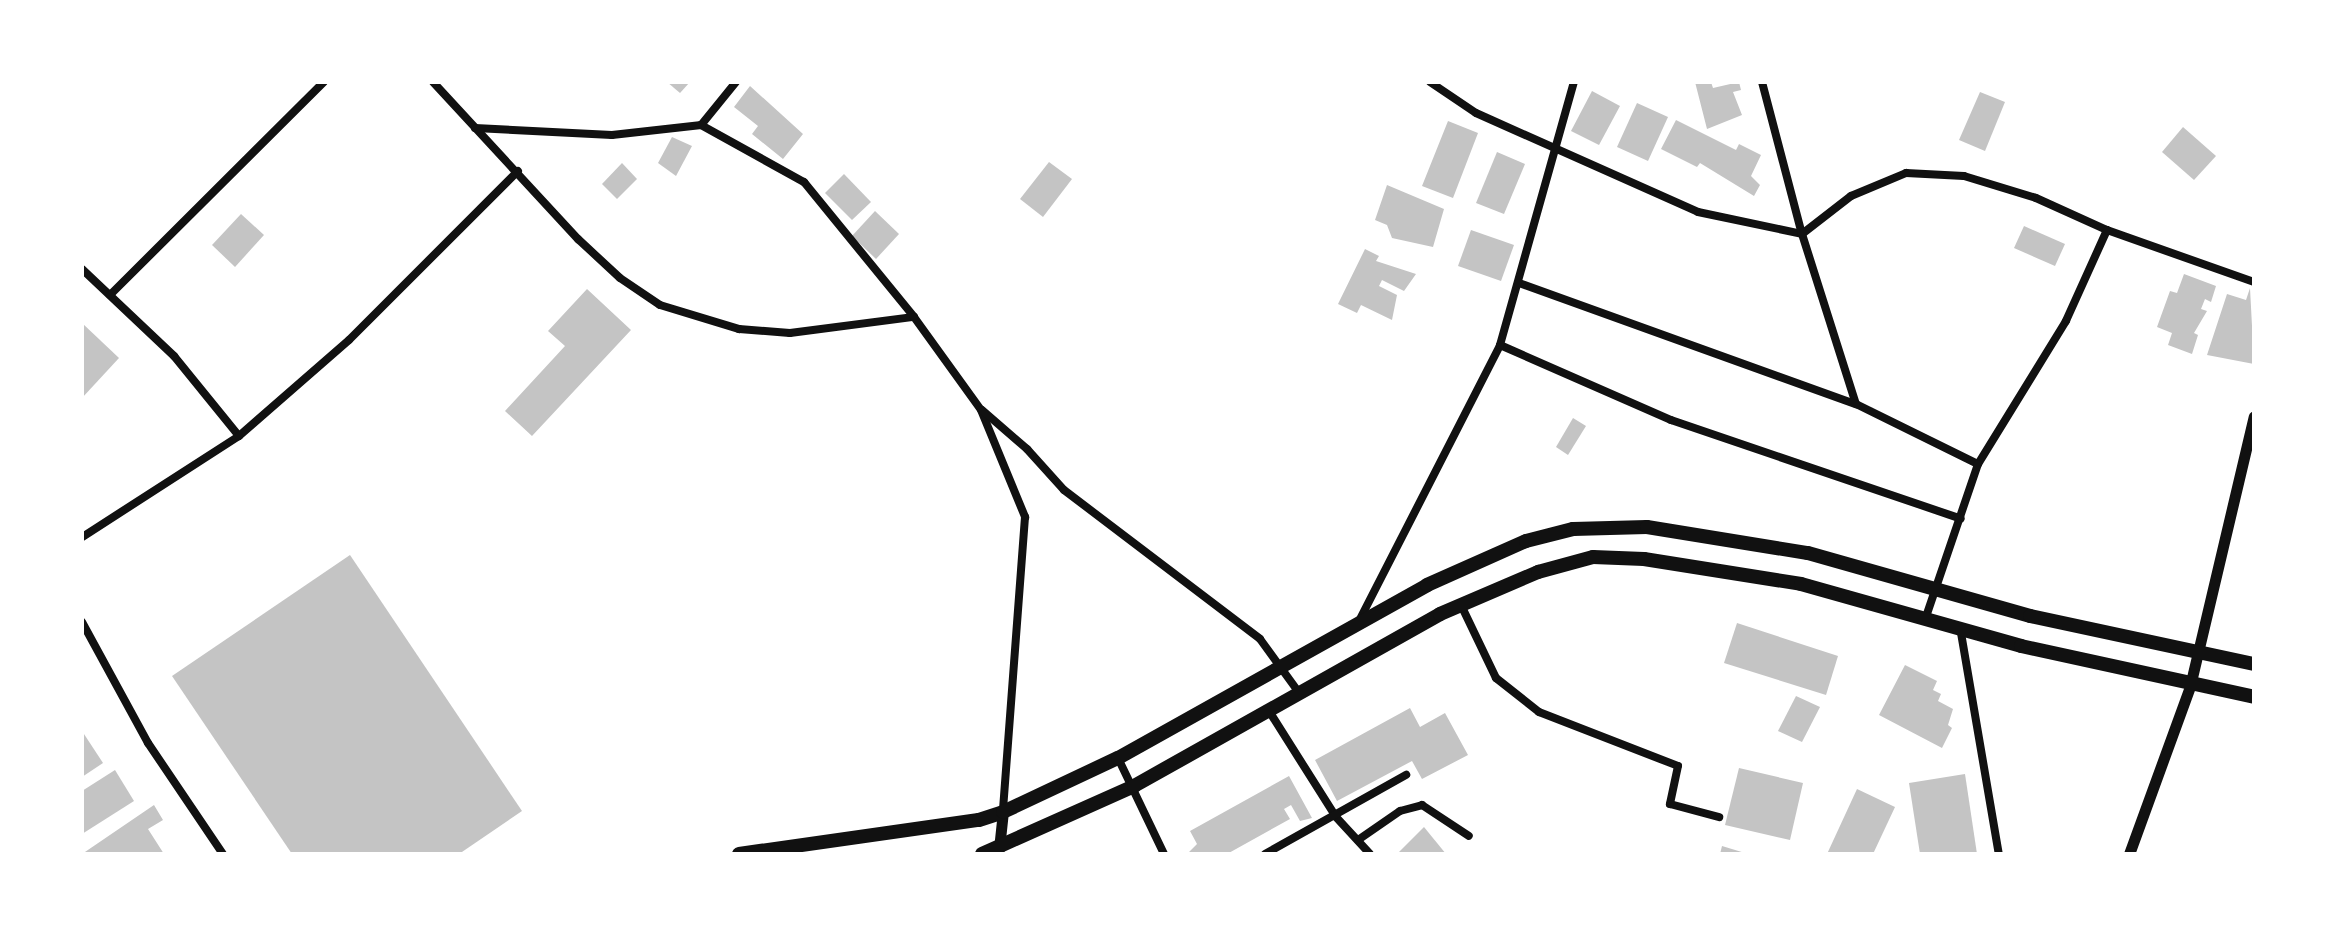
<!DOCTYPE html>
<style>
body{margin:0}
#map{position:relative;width:2336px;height:936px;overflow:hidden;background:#fff;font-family:Cabin,sans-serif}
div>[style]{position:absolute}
.building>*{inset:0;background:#c4c4c4}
.minor>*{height:8px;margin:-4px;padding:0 4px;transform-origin:4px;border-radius:4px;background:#111}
.tertiary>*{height:11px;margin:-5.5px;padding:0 5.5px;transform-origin:5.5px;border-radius:5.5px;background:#111}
.primary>*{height:14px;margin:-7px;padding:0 7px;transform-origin:7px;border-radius:7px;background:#111}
span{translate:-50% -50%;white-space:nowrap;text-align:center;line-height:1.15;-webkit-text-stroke:8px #fff;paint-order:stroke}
.frame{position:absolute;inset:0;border:84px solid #fff;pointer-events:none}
</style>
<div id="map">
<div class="building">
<i style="clip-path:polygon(667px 82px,690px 82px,680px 93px)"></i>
<i style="clip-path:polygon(1695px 82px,1711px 82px,1713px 88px,1739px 82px,1741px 90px,1733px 92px,1742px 115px,1707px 129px)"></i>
<i style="clip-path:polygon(750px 86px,803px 134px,783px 159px,752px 134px,758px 126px,734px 107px)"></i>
<i style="clip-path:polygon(1592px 91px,1620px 106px,1599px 145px,1571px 131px)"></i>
<i style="clip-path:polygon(1980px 92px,2005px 102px,1985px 151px,1959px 140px)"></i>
<i style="clip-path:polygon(1637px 103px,1668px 117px,1648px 161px,1617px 147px)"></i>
<i style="clip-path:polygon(1676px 120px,1736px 150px,1739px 144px,1761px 155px,1751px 176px,1760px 185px,1754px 196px,1700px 163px,1697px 167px,1661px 149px)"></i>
<i style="clip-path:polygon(1448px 121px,1478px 133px,1453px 198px,1422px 186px)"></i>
<i style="clip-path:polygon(2183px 127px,2216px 156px,2194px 180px,2162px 152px)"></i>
<i style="clip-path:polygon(672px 137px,692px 146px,676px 176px,658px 163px)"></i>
<i style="clip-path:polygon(1497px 152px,1525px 164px,1504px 214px,1476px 203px)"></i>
<i style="clip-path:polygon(1049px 162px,1072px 179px,1043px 217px,1020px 199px)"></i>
<i style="clip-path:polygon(622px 163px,637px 179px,617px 199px,602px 184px)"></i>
<i style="clip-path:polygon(844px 174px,871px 202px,852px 220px,825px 193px)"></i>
<i style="clip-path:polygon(1387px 185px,1444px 209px,1433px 247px,1392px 238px,1387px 225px,1375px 220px)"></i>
<i style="clip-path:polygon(875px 211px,899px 234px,876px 259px,852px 236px)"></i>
<i style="clip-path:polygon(241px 214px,264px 235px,235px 267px,212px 245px)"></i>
<i style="clip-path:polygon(2024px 226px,2065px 244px,2055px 266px,2014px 248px)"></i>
<i style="clip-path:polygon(1471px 230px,1514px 245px,1501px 281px,1458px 266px)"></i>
<i style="clip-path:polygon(1365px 249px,1379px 256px,1376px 261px,1416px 274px,1404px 291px,1382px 280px,1379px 286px,1397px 295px,1392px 320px,1361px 305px,1357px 313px,1338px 304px)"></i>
<i style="clip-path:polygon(2184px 274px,2216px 286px,2211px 302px,2205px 299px,2201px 309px,2207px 311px,2194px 333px,2198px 335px,2192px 354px,2168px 345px,2172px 333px,2157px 327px,2170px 291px,2177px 293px)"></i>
<i style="clip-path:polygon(2250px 288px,2254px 364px,2207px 355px,2227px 294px,2246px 300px)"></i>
<i style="clip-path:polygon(587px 289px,631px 330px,532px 436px,505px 411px,565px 346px,548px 331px)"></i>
<i style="clip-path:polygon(82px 323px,119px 358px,82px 398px)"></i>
<i style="clip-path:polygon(1573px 418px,1586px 426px,1568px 455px,1556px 447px)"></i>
<i style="clip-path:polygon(350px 555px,522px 811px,459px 854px,292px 854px,172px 676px)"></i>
<i style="clip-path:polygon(1737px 623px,1838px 656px,1826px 695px,1724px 663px)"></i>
<i style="clip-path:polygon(1905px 665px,1937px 681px,1933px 690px,1941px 694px,1938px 701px,1953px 709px,1948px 725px,1952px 728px,1942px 748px,1879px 715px)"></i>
<i style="clip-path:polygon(1796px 696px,1820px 707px,1802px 742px,1778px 731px)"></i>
<i style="clip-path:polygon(1410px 708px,1420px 727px,1445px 713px,1468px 755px,1422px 779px,1412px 761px,1337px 801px,1315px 760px)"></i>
<i style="clip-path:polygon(82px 731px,103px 763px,82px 777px)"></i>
<i style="clip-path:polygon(1739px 768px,1803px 783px,1790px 840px,1725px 825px)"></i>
<i style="clip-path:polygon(115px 770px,134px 801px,82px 834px,82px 791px)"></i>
<i style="clip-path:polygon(1965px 774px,1977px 854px,1920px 854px,1909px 783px)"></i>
<i style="clip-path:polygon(1289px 776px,1312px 818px,1300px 821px,1291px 805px,1284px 809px,1290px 819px,1227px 854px,1187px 854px,1197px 844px,1190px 831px)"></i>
<i style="clip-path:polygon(1857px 789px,1895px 807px,1873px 854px,1827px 854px)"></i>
<i style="clip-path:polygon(154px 805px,163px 820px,148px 829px,164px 854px,82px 854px)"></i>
<i style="clip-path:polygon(1424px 827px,1446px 854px,1397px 854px)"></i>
<i style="clip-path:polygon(1722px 846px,1745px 853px,1745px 854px,1720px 854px)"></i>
</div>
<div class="minor">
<i style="left:433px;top:82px;width:214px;rotate:47.3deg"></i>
<i style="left:578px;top:239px;width:57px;rotate:42.9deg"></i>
<i style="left:620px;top:278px;width:48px;rotate:34deg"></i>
<i style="left:660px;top:305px;width:83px;rotate:16.9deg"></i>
<i style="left:739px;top:329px;width:51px;rotate:4.5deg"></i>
<i style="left:790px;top:333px;width:125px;rotate:-7.4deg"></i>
<i style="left:736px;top:82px;width:55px;rotate:129.1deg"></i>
<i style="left:701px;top:125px;width:118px;rotate:29deg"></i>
<i style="left:804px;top:182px;width:174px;rotate:50.8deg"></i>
<i style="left:914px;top:317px;width:115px;rotate:54.2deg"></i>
<i style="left:981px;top:410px;width:116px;rotate:67.6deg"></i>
<i style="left:1025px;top:517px;width:296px;rotate:94.3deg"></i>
<i style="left:1430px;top:82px;width:55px;rotate:34deg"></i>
<i style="left:1476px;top:113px;width:243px;rotate:24deg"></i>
<i style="left:1698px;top:212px;width:106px;rotate:11.9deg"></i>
<i style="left:1802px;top:234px;width:178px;rotate:72.4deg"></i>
<i style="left:1856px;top:404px;width:136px;rotate:26.2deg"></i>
<i style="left:1762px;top:82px;width:157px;rotate:75.3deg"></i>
<i style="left:1802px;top:234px;width:62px;rotate:-37.8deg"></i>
<i style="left:1851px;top:196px;width:60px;rotate:-22.7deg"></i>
<i style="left:1906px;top:173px;width:58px;rotate:3deg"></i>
<i style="left:1964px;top:176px;width:75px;rotate:17deg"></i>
<i style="left:2036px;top:198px;width:78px;rotate:24.3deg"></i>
<i style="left:2107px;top:230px;width:100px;rotate:114.3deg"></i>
<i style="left:2066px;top:321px;width:168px;rotate:121.6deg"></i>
<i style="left:1978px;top:464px;width:162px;rotate:108.8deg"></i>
<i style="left:475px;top:128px;width:137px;rotate:2.9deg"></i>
<i style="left:612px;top:135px;width:90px;rotate:-6.4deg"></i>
<i style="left:2107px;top:230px;width:156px;rotate:19.5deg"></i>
<i style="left:82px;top:269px;width:127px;rotate:43.4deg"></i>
<i style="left:174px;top:356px;width:103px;rotate:50.9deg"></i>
<i style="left:239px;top:436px;width:187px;rotate:147.2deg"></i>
<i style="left:1519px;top:283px;width:358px;rotate:19.8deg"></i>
<i style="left:110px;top:295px;width:302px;rotate:-44.9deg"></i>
<i style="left:1500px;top:345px;width:187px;rotate:23.7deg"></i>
<i style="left:1671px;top:420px;width:306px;rotate:18.8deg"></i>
<i style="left:982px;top:410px;width:60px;rotate:40.9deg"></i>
<i style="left:1027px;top:449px;width:55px;rotate:47.9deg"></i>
<i style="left:1064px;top:490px;width:246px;rotate:37.2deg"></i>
<i style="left:1260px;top:639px;width:68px;rotate:54deg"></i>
<i style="left:239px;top:436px;width:146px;rotate:-41.1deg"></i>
<i style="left:349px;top:340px;width:239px;rotate:-45deg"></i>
<i style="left:1461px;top:605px;width:81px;rotate:64.4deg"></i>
<i style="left:1496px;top:678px;width:55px;rotate:38.3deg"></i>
<i style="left:1539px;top:712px;width:149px;rotate:21.2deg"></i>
<i style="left:1678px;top:766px;width:39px;rotate:102deg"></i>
<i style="left:1670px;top:804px;width:51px;rotate:14.9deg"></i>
<i style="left:1359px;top:621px;width:310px;rotate:-62.9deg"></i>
<i style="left:1500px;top:345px;width:273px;rotate:-74.3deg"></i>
<i style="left:82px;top:622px;width:138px;rotate:61.4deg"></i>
<i style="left:148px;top:743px;width:134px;rotate:56deg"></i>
<i style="left:1960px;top:627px;width:230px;rotate:80.3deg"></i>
<i style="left:1269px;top:711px;width:125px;rotate:57.7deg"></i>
<i style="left:1336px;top:817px;width:50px;rotate:47.4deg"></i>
<i style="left:1118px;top:758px;width:106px;rotate:64.4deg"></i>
<i style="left:1358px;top:840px;width:51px;rotate:-34.6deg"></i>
<i style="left:1400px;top:811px;width:23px;rotate:-15deg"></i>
<i style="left:1422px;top:805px;width:56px;rotate:33.4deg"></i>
<i style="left:1265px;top:854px;width:162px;rotate:-29.3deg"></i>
</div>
<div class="tertiary">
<i style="left:999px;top:849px;width:37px;rotate:-84deg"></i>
<i style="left:2129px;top:854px;width:179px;rotate:-70deg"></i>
<i style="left:2190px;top:686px;width:277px;rotate:-76.7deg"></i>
</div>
<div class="primary">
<i style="left:739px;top:854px;width:242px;rotate:-8.1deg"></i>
<i style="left:979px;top:820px;width:25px;rotate:-18deg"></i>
<i style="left:1003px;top:812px;width:127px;rotate:-25.2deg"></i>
<i style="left:1118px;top:758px;width:354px;rotate:-29.2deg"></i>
<i style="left:1427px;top:585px;width:108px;rotate:-24deg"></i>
<i style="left:1526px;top:541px;width:49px;rotate:-14.3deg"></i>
<i style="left:1573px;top:529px;width:74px;rotate:-1.5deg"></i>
<i style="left:1647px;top:527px;width:163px;rotate:9.2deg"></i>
<i style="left:1808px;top:553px;width:231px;rotate:15.8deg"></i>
<i style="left:2030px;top:616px;width:229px;rotate:12.1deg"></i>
<i style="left:982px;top:854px;width:167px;rotate:-24.1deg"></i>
<i style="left:1134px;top:786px;width:351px;rotate:-29.3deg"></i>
<i style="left:1440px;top:614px;width:107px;rotate:-23.2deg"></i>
<i style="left:1538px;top:572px;width:57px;rotate:-15.3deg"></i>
<i style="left:1593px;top:557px;width:51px;rotate:2.2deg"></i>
<i style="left:1644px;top:559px;width:159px;rotate:9deg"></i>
<i style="left:1801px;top:584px;width:229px;rotate:15.7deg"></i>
<i style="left:2021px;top:646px;width:239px;rotate:12.3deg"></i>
</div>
<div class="frame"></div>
</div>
